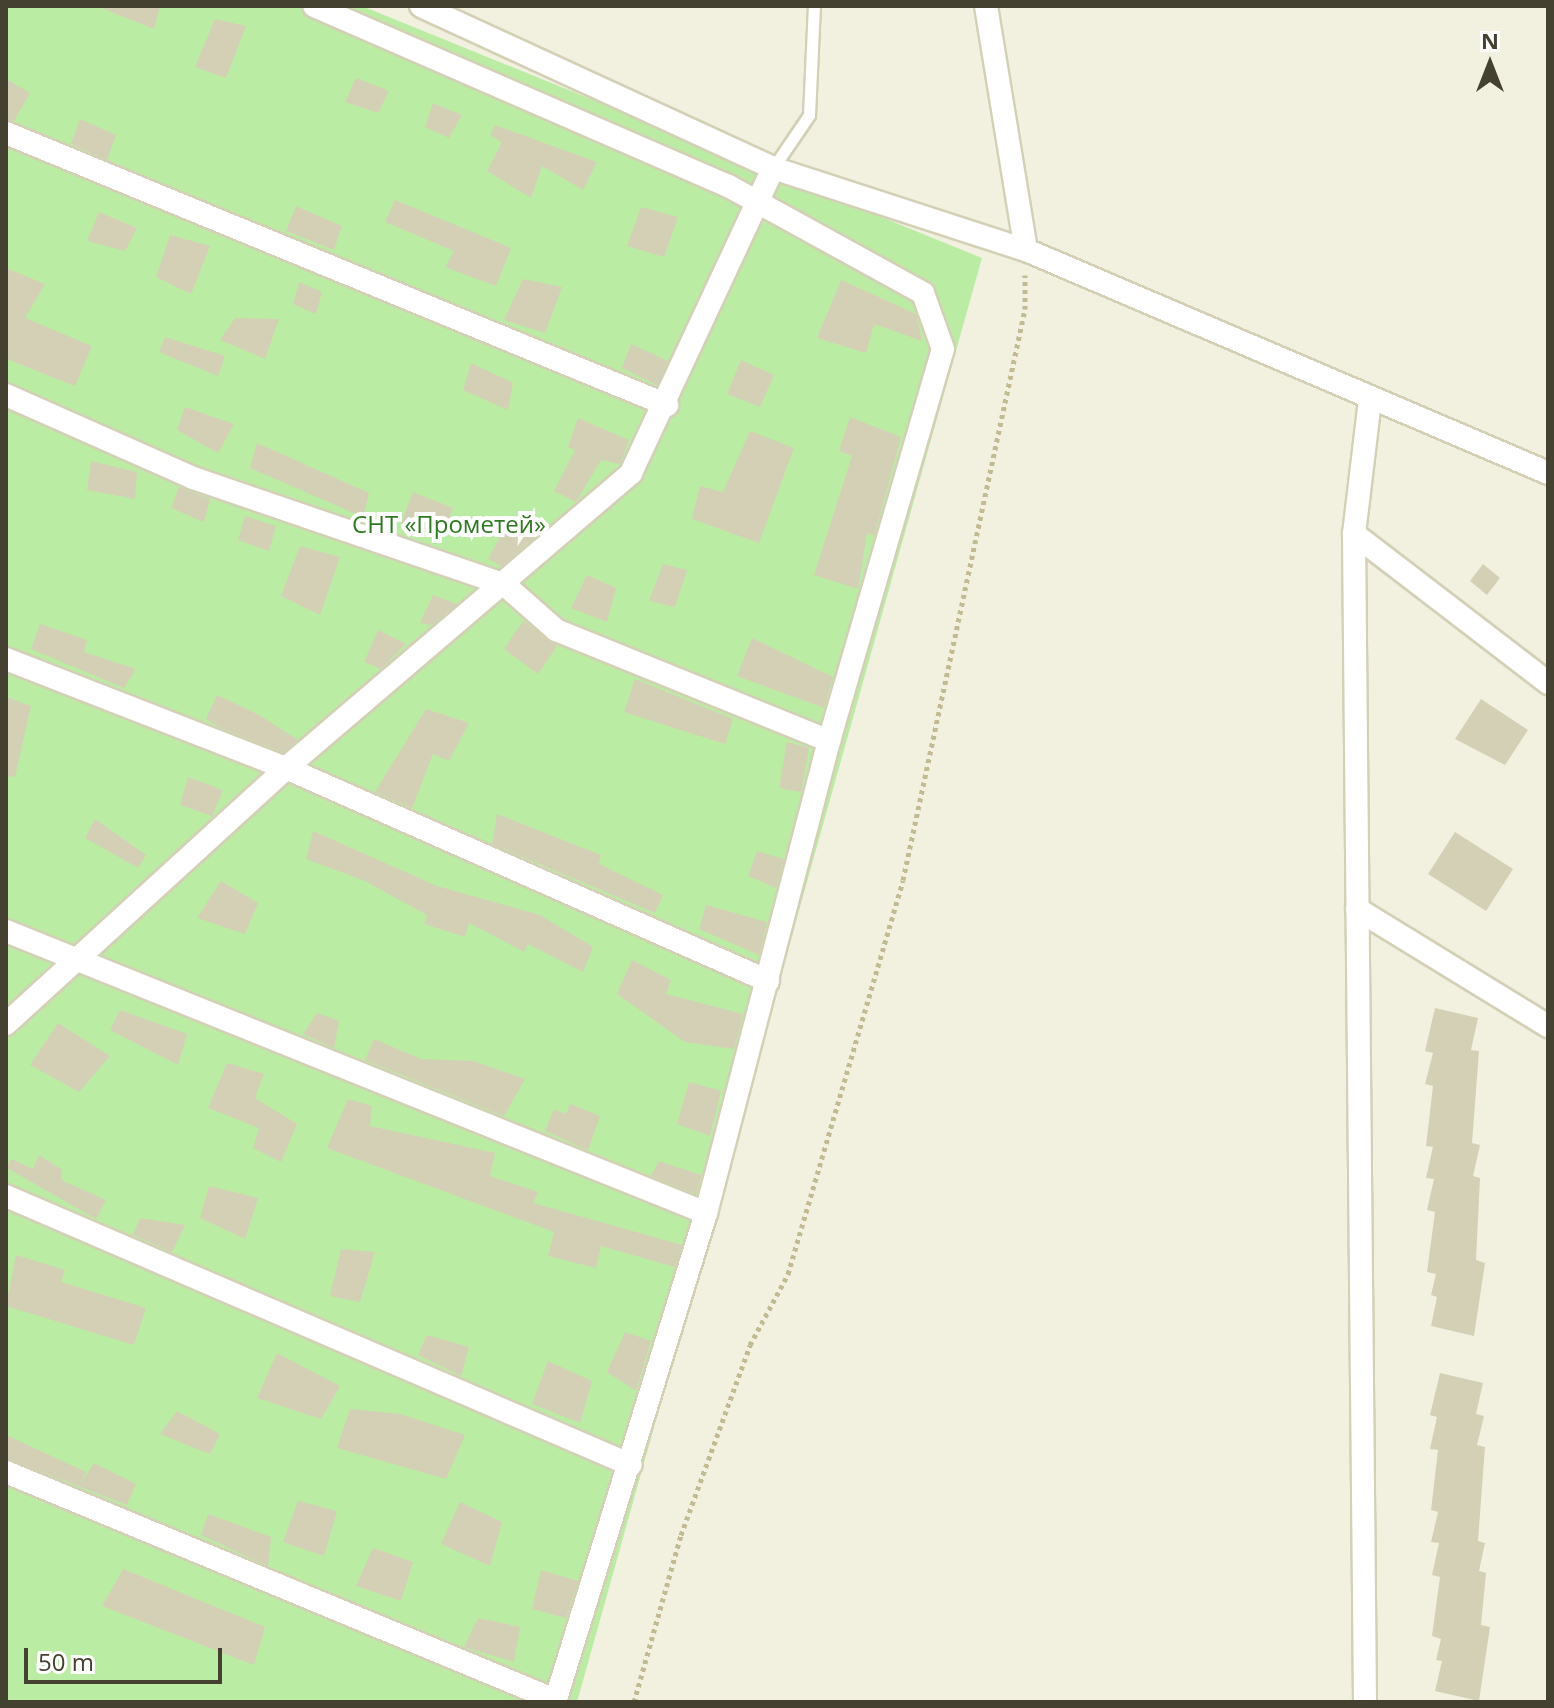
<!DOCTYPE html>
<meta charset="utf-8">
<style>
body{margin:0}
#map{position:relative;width:1554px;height:1708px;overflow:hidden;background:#f2f1e0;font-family:"Open Sans",sans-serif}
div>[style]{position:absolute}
.green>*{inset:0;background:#bbeca4}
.building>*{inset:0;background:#d4d0b5}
.path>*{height:5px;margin-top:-2.5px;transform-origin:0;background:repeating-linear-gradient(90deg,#c2bb92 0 4px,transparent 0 8px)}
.roads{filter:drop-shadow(2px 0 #d3d0b6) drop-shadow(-2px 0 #d3d0b6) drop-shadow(0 2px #d3d0b6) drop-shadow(0 -2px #d3d0b6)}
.service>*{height:11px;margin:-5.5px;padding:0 5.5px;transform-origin:5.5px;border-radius:5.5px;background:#fff}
.minor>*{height:22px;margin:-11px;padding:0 11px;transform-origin:11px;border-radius:11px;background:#fff}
span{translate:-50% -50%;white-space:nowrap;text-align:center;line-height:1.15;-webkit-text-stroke:8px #fff;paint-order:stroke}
.park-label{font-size:24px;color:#2e7a20}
.frame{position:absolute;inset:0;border:8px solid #444131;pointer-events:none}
.north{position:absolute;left:1450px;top:24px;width:80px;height:80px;-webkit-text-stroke:6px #fff;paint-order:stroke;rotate:0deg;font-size:22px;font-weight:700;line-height:32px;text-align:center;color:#444131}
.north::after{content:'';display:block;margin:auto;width:28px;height:36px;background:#444131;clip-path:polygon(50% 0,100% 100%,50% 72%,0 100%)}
.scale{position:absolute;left:24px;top:1648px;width:198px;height:36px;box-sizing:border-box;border:4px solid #444131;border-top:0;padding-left:10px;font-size:24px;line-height:28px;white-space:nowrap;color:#444131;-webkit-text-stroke:6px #fff;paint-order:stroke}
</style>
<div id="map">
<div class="green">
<i style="clip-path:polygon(6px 6px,362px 6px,982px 258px,577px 1702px,6px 1702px)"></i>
</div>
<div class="building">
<i style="clip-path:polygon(96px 6px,160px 6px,154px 29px)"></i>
<i style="clip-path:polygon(215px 19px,246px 26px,226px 78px,195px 67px)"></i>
<i style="clip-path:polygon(356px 78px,389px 91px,378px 113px,345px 102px)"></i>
<i style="clip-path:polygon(6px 79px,30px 93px,14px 121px,6px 119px)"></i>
<i style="clip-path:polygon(433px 103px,462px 115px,449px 138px,425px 127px)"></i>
<i style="clip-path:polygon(80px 119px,116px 135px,107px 160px,71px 144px)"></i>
<i style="clip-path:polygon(495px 125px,597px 162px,583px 190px,542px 166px,531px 198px,487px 171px,502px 142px,490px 135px)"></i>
<i style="clip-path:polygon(395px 200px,511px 248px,496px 286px,445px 267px,454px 251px,385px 222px)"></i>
<i style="clip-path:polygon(296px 206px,342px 226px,334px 250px,286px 231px)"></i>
<i style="clip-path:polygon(641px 207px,678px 217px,664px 257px,627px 246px)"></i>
<i style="clip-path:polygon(99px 212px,137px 228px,125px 251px,87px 241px)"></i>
<i style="clip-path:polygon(170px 235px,210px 246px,191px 294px,156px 277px)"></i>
<i style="clip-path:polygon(6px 268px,45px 284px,25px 318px,92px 346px,75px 386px,6px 359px)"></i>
<i style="clip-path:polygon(523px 279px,562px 287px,545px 333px,504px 320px)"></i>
<i style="clip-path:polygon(841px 280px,916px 314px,922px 341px,874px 324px,866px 353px,817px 338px)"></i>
<i style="clip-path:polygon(299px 282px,322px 292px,316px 314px,293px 304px)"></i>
<i style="clip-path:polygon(235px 318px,279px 319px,265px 359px,220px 340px)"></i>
<i style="clip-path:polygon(165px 337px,225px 356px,218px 376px,159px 352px)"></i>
<i style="clip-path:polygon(631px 344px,668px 361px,657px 385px,622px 368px)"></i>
<i style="clip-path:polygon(741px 360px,774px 375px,760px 407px,727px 394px)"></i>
<i style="clip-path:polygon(471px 363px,513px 383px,508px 410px,463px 390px)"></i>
<i style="clip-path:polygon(185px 407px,234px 424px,218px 453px,177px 430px)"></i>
<i style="clip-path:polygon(850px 417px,901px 437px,874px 536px,867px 533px,858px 589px,814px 575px,852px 456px,839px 451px)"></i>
<i style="clip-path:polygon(578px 418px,629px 440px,620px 464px,601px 460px,576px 502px,554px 491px,575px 450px,568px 447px)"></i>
<i style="clip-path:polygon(750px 431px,794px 448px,759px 543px,692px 519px,700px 486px,723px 492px)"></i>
<i style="clip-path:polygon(257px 443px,369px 493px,363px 517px,250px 468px)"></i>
<i style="clip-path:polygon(91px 461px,137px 472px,135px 499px,87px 490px)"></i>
<i style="clip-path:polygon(179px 487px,210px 499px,204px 522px,171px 508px)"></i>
<i style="clip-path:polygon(413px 492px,453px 508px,440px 542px,401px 523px)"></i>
<i style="clip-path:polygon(245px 516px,276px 526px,269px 551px,238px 540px)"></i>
<i style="clip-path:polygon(506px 526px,535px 537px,501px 566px,488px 559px)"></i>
<i style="clip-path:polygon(300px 546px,340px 557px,320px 615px,281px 596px)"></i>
<i style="clip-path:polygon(663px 564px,687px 570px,675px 607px,649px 601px)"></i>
<i style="clip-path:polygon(1483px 564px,1500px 578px,1487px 595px,1470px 581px)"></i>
<i style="clip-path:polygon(587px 575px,616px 588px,607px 622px,571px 608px)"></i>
<i style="clip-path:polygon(433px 595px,457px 604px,431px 625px,420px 623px)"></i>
<i style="clip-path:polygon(523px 621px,557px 646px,538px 674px,504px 649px)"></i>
<i style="clip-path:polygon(40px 624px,87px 640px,84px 652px,136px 669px,124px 688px,31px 649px)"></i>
<i style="clip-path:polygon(378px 630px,406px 644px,381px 669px,364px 662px)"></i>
<i style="clip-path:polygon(752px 638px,833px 677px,824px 708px,737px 676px)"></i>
<i style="clip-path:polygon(635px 679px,733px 719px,725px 744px,624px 712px)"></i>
<i style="clip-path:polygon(217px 695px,259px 715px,298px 740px,283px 752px,219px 727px,206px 719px)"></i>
<i style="clip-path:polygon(6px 697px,31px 706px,15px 777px,6px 776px)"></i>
<i style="clip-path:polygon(1481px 699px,1528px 730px,1505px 765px,1455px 739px)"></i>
<i style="clip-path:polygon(426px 709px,469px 723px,449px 761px,433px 754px,412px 808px,375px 792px)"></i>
<i style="clip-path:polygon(787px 742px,809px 748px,801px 792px,779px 788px)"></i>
<i style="clip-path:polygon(188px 777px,223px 790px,212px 816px,180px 805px)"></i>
<i style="clip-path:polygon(497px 814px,601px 855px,599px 864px,663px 895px,655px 913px,492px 844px)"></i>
<i style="clip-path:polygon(95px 819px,146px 855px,138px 868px,85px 838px)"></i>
<i style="clip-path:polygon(313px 831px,437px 886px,540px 915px,593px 947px,583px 972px,528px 944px,524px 952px,469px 923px,465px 937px,424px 924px,427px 915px,365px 881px,306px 859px)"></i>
<i style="clip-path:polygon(1455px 832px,1513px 869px,1486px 911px,1428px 874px)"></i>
<i style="clip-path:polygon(757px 851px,784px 859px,776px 888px,748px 876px)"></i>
<i style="clip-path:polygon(221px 881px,258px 903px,245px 934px,197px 918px)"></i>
<i style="clip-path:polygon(706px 905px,767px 922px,759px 955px,699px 929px)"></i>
<i style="clip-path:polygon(632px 960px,671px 980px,666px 994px,743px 1014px,734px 1049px,685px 1042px,617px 994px)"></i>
<i style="clip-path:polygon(1435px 1008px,1478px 1018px,1471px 1050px,1479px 1051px,1472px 1143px,1480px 1145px,1473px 1176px,1480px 1178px,1476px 1260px,1485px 1263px,1474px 1336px,1431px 1326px,1437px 1297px,1431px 1295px,1436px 1274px,1427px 1272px,1435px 1212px,1427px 1210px,1434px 1179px,1426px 1178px,1433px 1147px,1426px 1146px,1433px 1086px,1425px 1084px,1433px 1053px,1425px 1051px)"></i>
<i style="clip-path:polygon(120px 1010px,187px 1034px,178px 1065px,110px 1030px)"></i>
<i style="clip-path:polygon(317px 1013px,339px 1021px,334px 1048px,303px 1034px)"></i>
<i style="clip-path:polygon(58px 1023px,110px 1056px,79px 1092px,30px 1065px)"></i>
<i style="clip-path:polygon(374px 1039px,421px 1059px,473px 1061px,525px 1079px,504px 1116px,365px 1060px)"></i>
<i style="clip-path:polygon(227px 1063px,264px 1074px,255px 1098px,297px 1124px,281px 1162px,253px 1148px,259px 1128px,208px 1108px)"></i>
<i style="clip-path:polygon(689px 1082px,721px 1091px,710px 1136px,677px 1124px)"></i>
<i style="clip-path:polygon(348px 1099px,372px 1106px,370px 1126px,495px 1153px,490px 1176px,538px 1192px,533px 1203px,682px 1245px,675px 1267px,601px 1246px,596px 1268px,548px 1256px,554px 1232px,327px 1148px)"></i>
<i style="clip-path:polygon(570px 1104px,600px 1116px,588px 1150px,545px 1131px,554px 1109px,566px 1114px)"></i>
<i style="clip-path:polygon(39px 1155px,62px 1170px,61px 1180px,106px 1200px,96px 1219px,7px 1168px,11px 1159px,33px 1169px)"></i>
<i style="clip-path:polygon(659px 1161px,701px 1175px,696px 1194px,651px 1176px)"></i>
<i style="clip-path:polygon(209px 1186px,258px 1198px,245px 1239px,200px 1218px)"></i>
<i style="clip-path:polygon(140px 1218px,185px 1225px,172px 1252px,133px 1235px)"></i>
<i style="clip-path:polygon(341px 1249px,375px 1252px,360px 1302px,330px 1296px)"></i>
<i style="clip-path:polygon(16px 1255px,65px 1270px,61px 1282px,146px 1308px,134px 1345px,6px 1306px)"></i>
<i style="clip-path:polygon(625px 1332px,651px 1341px,636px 1391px,607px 1372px)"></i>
<i style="clip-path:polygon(427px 1335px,469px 1347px,461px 1376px,418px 1355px)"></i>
<i style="clip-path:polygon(277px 1353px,340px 1386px,321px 1419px,257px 1398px)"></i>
<i style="clip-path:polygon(548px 1361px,592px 1381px,580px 1423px,532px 1404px)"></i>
<i style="clip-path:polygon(1440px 1373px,1483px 1383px,1476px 1414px,1484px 1416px,1477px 1445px,1485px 1447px,1478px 1541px,1485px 1543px,1479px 1571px,1486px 1573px,1481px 1625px,1490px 1627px,1479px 1701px,1435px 1691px,1442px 1661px,1436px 1660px,1441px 1639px,1432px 1636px,1440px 1577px,1432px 1575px,1439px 1543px,1431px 1542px,1438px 1512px,1431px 1510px,1438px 1450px,1430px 1449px,1437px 1417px,1430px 1415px)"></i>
<i style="clip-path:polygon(350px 1409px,400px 1414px,465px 1435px,446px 1479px,337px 1448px)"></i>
<i style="clip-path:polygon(177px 1411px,220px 1434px,210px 1454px,160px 1434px)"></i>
<i style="clip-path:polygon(6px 1435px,86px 1472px,81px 1483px,94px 1463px,136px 1484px,127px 1505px,6px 1458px)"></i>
<i style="clip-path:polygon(298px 1501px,337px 1511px,324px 1556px,283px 1542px)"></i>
<i style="clip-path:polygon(460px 1502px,502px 1522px,490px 1566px,441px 1544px)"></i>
<i style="clip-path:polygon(208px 1514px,271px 1537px,268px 1566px,201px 1535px)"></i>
<i style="clip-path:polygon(373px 1548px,413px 1562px,401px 1601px,356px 1586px)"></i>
<i style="clip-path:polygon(123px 1569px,265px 1627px,254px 1665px,102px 1606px)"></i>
<i style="clip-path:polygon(541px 1570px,578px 1581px,566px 1618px,532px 1609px)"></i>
<i style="clip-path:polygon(478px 1618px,520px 1627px,514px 1662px,464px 1647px)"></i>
</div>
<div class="path">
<i style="left:634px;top:1702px;width:173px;rotate:-74.3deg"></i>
<i style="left:681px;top:1535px;width:202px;rotate:-70deg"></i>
<i style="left:750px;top:1345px;width:81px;rotate:-61.8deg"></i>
<i style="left:788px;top:1274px;width:410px;rotate:-73.7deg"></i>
<i style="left:903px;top:880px;width:584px;rotate:-77.94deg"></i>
<i style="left:1025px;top:309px;width:34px;rotate:-90deg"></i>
</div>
<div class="roads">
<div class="service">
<i style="left:773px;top:168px;width:64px;rotate:-55.8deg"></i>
<i style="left:809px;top:115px;width:109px;rotate:-87.4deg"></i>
</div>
<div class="minor">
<i style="left:421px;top:6px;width:387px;rotate:24.7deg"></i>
<i style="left:773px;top:168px;width:266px;rotate:18deg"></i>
<i style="left:986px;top:6px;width:247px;rotate:80.7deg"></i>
<i style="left:1026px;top:250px;width:568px;rotate:23.13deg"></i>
<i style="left:6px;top:133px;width:715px;rotate:22.37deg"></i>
<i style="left:6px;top:395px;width:205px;rotate:23.9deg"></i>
<i style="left:193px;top:478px;width:330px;rotate:18.9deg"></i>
<i style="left:505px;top:585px;width:68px;rotate:41.4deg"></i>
<i style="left:556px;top:630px;width:295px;rotate:22.1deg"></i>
<i style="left:829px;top:741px;width:408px;rotate:-73.8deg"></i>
<i style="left:943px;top:349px;width:59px;rotate:-109.7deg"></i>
<i style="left:923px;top:293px;width:222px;rotate:-151.2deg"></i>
<i style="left:728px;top:186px;width:451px;rotate:-156.5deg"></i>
<i style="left:1354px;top:534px;width:245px;rotate:37.5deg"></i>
<i style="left:6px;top:659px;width:300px;rotate:21.3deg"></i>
<i style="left:286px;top:768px;width:527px;rotate:23.84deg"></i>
<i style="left:1357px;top:909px;width:224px;rotate:31.5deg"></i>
<i style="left:6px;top:931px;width:755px;rotate:21.94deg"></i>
<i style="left:6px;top:1024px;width:379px;rotate:-42.4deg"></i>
<i style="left:286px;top:768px;width:454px;rotate:-40.5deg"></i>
<i style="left:631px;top:473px;width:336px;rotate:-65deg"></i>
<i style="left:6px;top:1196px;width:680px;rotate:23.29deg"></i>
<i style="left:6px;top:1472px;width:594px;rotate:22.55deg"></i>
<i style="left:555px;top:1702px;width:512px;rotate:-72.84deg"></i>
<i style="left:706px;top:1213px;width:488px;rotate:-75.4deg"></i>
<i style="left:1365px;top:1702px;width:1168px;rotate:-90.54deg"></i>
<i style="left:1354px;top:534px;width:135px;rotate:-83.2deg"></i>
</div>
</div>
<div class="park-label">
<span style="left:449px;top:524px">СНТ «Прометей»</span>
</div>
<div class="frame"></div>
<div class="north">N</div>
<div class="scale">50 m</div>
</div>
